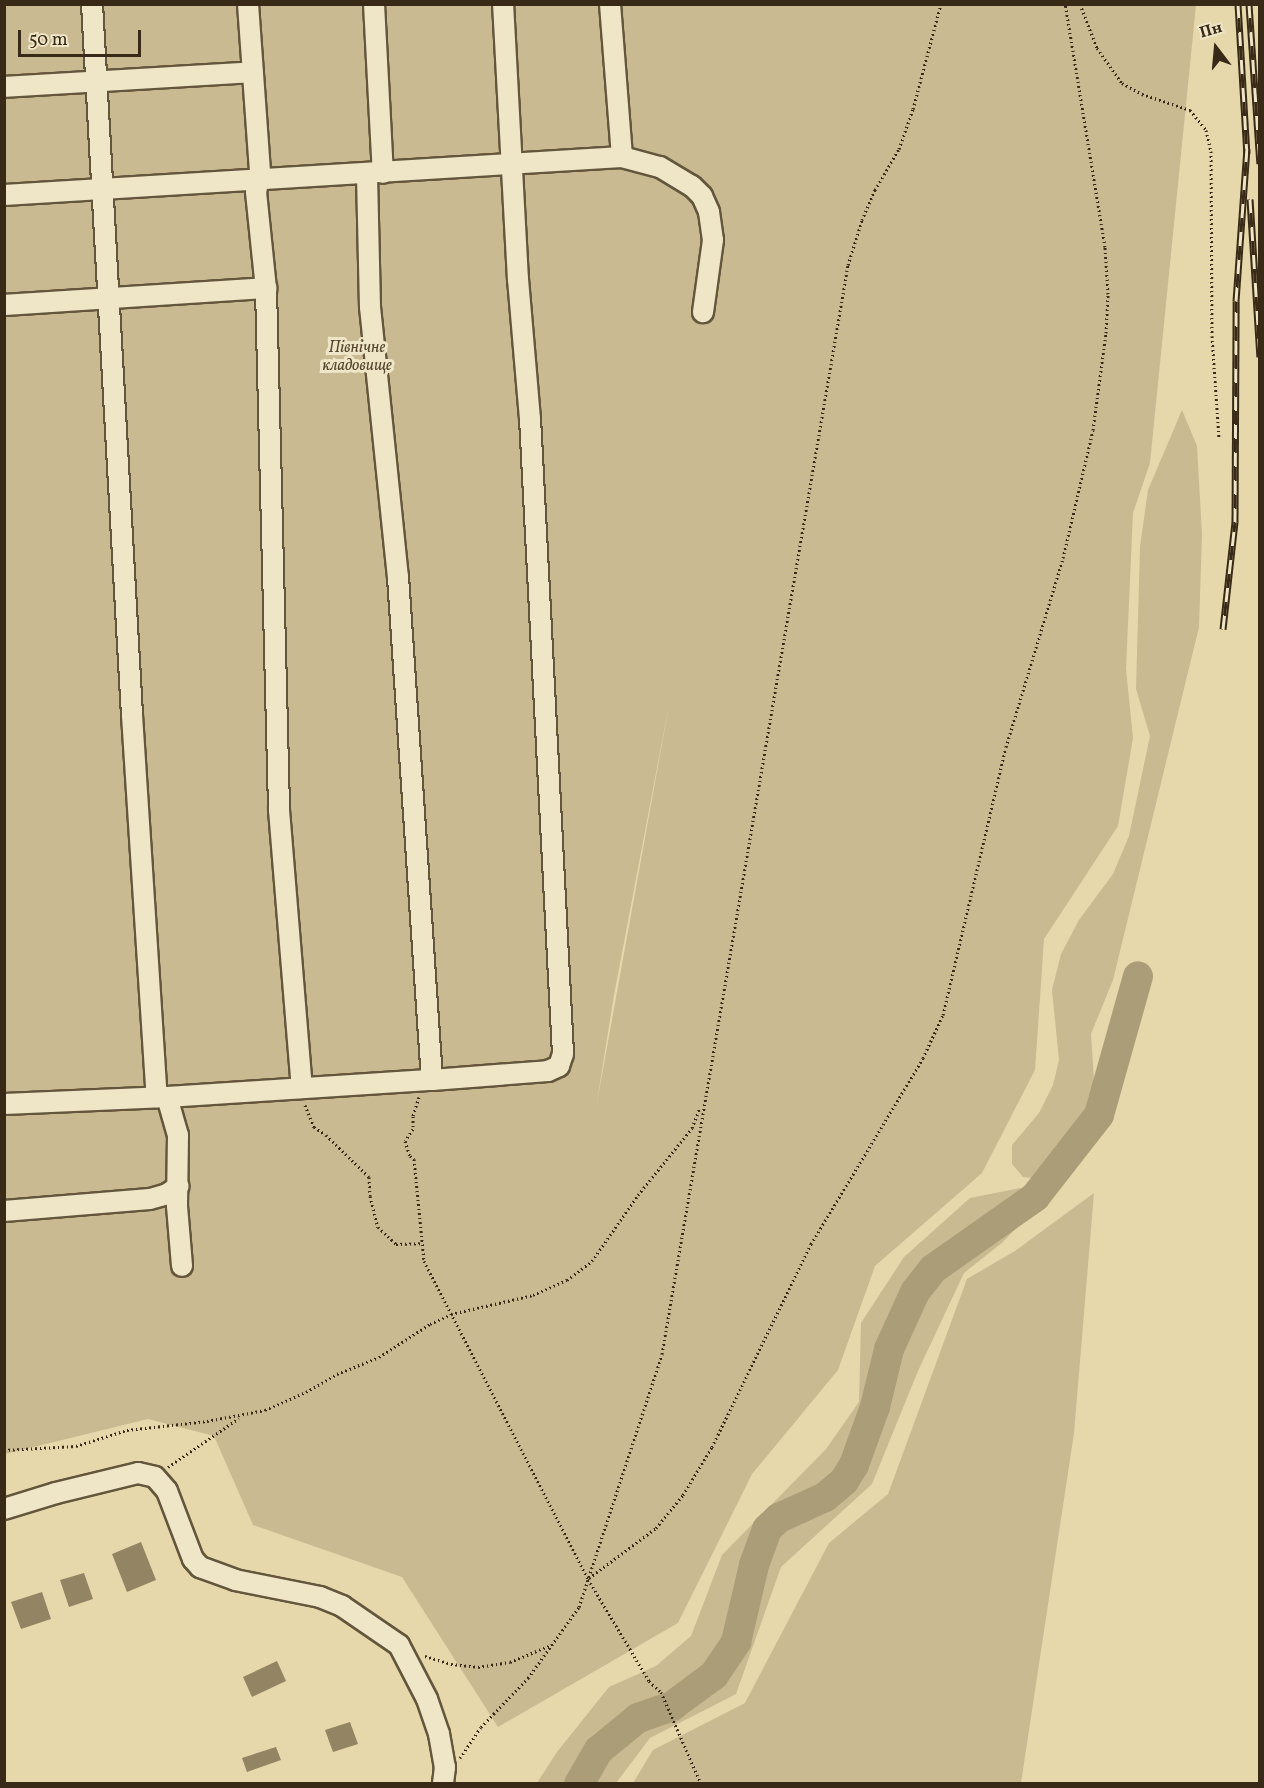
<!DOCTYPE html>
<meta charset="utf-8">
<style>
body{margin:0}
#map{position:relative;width:1264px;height:1788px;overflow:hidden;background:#e6d8aa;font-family:Vollkorn,serif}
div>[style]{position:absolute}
.green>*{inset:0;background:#c9ba91}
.river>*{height:30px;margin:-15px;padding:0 15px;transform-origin:15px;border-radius:15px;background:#ab9d78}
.building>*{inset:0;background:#938463}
.path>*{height:3px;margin-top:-1.5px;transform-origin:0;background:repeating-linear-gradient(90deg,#392a17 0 1.5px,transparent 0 4.5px)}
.roads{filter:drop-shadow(2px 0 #64563c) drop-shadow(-2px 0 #64563c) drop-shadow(0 2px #64563c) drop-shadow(0 -2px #64563c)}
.minor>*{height:20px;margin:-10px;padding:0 10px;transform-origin:10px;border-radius:10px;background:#efe6c8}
.rail>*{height:7px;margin-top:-3.5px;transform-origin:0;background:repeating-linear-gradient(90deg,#efe6c8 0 14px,#392a17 0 28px);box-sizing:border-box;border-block:2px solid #392a17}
span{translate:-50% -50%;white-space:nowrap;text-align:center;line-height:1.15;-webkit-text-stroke:6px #efe6c8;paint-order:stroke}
.park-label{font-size:16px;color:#56472f;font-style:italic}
.frame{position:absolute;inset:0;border:6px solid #392a17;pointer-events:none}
.north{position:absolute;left:1186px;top:18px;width:60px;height:60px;-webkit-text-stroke:4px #efe6c8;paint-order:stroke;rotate:344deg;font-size:16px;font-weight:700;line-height:24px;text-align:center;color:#392a17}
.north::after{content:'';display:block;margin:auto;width:21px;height:27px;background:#392a17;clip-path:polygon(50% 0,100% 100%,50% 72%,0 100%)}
.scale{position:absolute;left:18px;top:30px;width:123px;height:27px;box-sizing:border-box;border:3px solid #392a17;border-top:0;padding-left:8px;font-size:18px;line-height:21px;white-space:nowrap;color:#392a17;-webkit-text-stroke:4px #efe6c8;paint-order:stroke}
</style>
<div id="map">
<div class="green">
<i style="clip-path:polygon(evenodd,4px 5px,1196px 5px,1150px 463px,1133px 513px,1126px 669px,1133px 738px,1118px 826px,1044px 939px,1035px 1070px,982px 1173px,875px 1266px,838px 1370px,752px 1474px,678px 1623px,498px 1727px,402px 1577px,253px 1525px,214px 1436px,148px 1419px,5px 1454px,4px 5px,668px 710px,668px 711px,596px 1108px,614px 995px,668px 710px)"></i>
<i style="clip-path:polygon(1182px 410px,1197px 446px,1202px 534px,1199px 627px,1113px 980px,1091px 1034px,1095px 1095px,1055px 1165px,1042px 1179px,1023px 1177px,1012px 1164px,1012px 1145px,1039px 1113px,1053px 1085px,1059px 1060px,1052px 990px,1061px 954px,1079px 920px,1113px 874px,1129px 836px,1150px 736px,1136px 689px,1140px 547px,1148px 490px)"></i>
<i style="clip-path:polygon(1020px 1188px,1035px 1208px,1003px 1242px,964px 1273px,918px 1371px,872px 1484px,781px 1567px,736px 1694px,650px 1738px,616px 1783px,537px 1783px,557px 1752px,609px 1687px,656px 1666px,691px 1636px,722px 1555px,826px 1449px,859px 1402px,861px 1323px,904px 1257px,970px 1198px)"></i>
<i style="clip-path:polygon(1094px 1193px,1074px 1433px,1021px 1783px,633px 1783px,653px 1750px,745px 1703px,829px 1543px,888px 1494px,967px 1279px,1015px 1251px)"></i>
</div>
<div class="river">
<i style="left:579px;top:1784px;width:39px;rotate:-60deg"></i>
<i style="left:599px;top:1750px;width:50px;rotate:-39.4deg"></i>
<i style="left:638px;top:1718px;width:36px;rotate:-19deg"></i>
<i style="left:672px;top:1706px;width:52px;rotate:-36.4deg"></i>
<i style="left:714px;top:1675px;width:40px;rotate:-56deg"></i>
<i style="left:736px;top:1642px;width:79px;rotate:-76.8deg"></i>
<i style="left:754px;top:1565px;width:38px;rotate:-70deg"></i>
<i style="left:767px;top:1529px;width:16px;rotate:-43deg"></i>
<i style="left:779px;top:1518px;width:51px;rotate:-24.5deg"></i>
<i style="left:825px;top:1497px;width:25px;rotate:-40deg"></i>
<i style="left:844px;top:1481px;width:19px;rotate:-58deg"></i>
<i style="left:854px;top:1465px;width:62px;rotate:-70.1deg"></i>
<i style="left:875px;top:1407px;width:60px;rotate:-76.4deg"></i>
<i style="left:889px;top:1349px;width:63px;rotate:-65.5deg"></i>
<i style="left:915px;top:1292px;width:29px;rotate:-52deg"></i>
<i style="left:933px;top:1269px;width:125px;rotate:-35.2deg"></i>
<i style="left:1035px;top:1197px;width:104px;rotate:-52deg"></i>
<i style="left:1099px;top:1115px;width:144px;rotate:-74.3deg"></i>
</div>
<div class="building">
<i style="clip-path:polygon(141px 1542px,156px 1580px,127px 1592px,112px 1554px)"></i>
<i style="clip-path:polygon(84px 1573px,93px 1599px,69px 1607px,60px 1580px)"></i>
<i style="clip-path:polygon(42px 1592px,51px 1619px,21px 1629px,11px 1602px)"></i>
<i style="clip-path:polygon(277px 1661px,286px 1681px,252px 1697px,243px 1677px)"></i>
<i style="clip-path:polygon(350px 1722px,358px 1744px,333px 1752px,325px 1730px)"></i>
<i style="clip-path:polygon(276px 1747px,281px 1760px,247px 1772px,242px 1758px)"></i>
</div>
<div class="path">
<i style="left:1080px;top:4px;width:47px;rotate:68.9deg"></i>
<i style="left:1097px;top:48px;width:43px;rotate:54.5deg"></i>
<i style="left:1122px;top:83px;width:23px;rotate:29deg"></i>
<i style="left:1142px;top:94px;width:51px;rotate:18.4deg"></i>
<i style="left:1190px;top:110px;width:26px;rotate:51deg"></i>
<i style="left:1206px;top:130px;width:22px;rotate:77deg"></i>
<i style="left:1211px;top:151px;width:185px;rotate:89.7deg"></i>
<i style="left:1212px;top:336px;width:102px;rotate:86.1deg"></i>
<i style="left:419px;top:1097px;width:20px;rotate:108deg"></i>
<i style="left:413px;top:1116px;width:13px;rotate:90deg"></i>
<i style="left:413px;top:1129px;width:14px;rotate:124deg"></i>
<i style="left:405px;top:1141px;width:16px;rotate:72deg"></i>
<i style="left:410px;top:1156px;width:5px;rotate:37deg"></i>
<i style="left:414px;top:1159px;width:102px;rotate:84.4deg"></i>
<i style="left:424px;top:1261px;width:358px;rotate:62.7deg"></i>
<i style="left:588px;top:1579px;width:119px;rotate:59.1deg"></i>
<i style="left:649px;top:1681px;width:16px;rotate:43deg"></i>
<i style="left:661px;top:1692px;width:100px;rotate:66.5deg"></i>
<i style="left:305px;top:1105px;width:24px;rotate:68deg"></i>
<i style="left:314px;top:1127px;width:14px;rotate:34deg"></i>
<i style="left:326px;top:1135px;width:60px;rotate:44.3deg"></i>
<i style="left:369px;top:1177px;width:19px;rotate:87deg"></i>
<i style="left:370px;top:1196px;width:32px;rotate:76deg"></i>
<i style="left:378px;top:1227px;width:25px;rotate:43deg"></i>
<i style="left:396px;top:1244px;width:25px;rotate:-2deg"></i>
<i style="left:4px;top:1450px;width:72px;rotate:-3.2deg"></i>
<i style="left:76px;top:1446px;width:53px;rotate:-17.4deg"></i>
<i style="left:127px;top:1430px;width:81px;rotate:-6.4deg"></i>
<i style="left:207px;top:1421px;width:59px;rotate:-10.7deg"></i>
<i style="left:265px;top:1410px;width:45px;rotate:-23.7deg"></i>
<i style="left:306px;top:1392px;width:36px;rotate:-30deg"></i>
<i style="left:337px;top:1374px;width:45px;rotate:-22deg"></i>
<i style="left:379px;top:1357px;width:61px;rotate:-32.9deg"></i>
<i style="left:430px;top:1324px;width:23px;rotate:-25deg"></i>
<i style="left:451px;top:1314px;width:84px;rotate:-13deg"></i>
<i style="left:533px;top:1295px;width:37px;rotate:-24deg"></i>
<i style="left:567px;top:1280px;width:31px;rotate:-37deg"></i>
<i style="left:592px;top:1261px;width:80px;rotate:-55.1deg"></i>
<i style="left:638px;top:1195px;width:86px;rotate:-51.1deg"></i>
<i style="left:692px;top:1128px;width:22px;rotate:-69deg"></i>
<i style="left:168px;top:1467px;width:86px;rotate:-34.6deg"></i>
<i style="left:589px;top:1578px;width:84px;rotate:-36.7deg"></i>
<i style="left:656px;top:1528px;width:43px;rotate:-50.7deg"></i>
<i style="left:683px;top:1495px;width:56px;rotate:-58.9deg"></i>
<i style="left:712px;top:1447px;width:226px;rotate:-64deg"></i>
<i style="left:811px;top:1244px;width:217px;rotate:-58.9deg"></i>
<i style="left:923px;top:1058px;width:47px;rotate:-65.1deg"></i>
<i style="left:943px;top:1015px;width:275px;rotate:-76.8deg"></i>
<i style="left:1006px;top:747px;width:197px;rotate:-73.2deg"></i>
<i style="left:1063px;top:558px;width:131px;rotate:-76.8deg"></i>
<i style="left:1093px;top:430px;width:98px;rotate:-82.4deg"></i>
<i style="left:1106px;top:333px;width:39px;rotate:-87deg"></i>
<i style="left:1108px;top:294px;width:47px;rotate:-93.7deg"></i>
<i style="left:1105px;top:247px;width:246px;rotate:-99.3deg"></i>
<i style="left:425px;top:1656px;width:27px;rotate:17deg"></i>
<i style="left:451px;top:1664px;width:27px;rotate:6deg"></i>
<i style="left:478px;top:1667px;width:32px;rotate:-9deg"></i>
<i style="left:510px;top:1662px;width:44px;rotate:-22.5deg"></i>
<i style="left:460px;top:1758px;width:37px;rotate:-56deg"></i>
<i style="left:481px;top:1727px;width:68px;rotate:-46.2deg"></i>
<i style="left:528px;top:1678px;width:87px;rotate:-54.3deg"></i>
<i style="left:579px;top:1607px;width:266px;rotate:-71.8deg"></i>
<i style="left:662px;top:1354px;width:1105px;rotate:-80.31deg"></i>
<i style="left:848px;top:265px;width:47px;rotate:-72.7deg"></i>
<i style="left:862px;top:220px;width:33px;rotate:-67deg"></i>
<i style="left:875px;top:190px;width:48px;rotate:-59.7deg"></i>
<i style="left:899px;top:149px;width:42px;rotate:-70.7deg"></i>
<i style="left:913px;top:109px;width:109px;rotate:-75.1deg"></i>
</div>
<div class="roads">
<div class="minor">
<i style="left:92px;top:4px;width:712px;rotate:86.78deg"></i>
<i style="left:132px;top:715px;width:383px;rotate:86.3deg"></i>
<i style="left:248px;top:4px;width:168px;rotate:85.9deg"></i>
<i style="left:260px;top:172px;width:20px;rotate:101deg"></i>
<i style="left:256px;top:192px;width:97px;rotate:84.1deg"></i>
<i style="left:266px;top:288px;width:522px;rotate:88.57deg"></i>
<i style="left:279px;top:810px;width:279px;rotate:85.3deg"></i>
<i style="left:374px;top:4px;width:169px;rotate:87deg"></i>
<i style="left:610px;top:4px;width:153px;rotate:85.5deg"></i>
<i style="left:4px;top:87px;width:249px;rotate:-3.4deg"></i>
<i style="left:367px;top:175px;width:132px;rotate:88.7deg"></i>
<i style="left:370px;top:307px;width:271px;rotate:84.1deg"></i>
<i style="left:398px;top:577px;width:504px;rotate:86.13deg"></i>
<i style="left:4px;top:195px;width:619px;rotate:-3.52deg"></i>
<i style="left:622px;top:157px;width:39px;rotate:15deg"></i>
<i style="left:660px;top:167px;width:37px;rotate:31deg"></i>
<i style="left:692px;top:186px;width:14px;rotate:45deg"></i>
<i style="left:702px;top:196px;width:17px;rotate:66deg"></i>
<i style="left:709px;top:212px;width:28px;rotate:82deg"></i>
<i style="left:713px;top:240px;width:73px;rotate:97.9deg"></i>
<i style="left:4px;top:305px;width:263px;rotate:-3.7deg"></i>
<i style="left:167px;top:1097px;width:40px;rotate:74deg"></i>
<i style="left:178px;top:1135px;width:71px;rotate:90.8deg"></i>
<i style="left:177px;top:1206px;width:60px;rotate:85.2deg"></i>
<i style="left:4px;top:1104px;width:163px;rotate:-2.5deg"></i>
<i style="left:167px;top:1097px;width:266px;rotate:-3.7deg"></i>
<i style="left:432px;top:1080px;width:116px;rotate:-4.4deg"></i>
<i style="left:548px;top:1071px;width:12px;rotate:-24deg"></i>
<i style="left:559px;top:1066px;width:13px;rotate:-72deg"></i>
<i style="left:563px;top:1054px;width:636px;rotate:-92.97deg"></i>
<i style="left:530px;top:419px;width:140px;rotate:-94.9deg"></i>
<i style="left:518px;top:280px;width:276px;rotate:-93.1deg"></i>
<i style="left:4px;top:1211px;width:146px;rotate:-4.7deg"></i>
<i style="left:150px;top:1199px;width:18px;rotate:-16deg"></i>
<i style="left:167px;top:1194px;width:14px;rotate:-34deg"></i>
<i style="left:4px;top:1509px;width:54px;rotate:-17.1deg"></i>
<i style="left:56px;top:1493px;width:84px;rotate:-13.7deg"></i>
<i style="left:138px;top:1473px;width:17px;rotate:13deg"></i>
<i style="left:155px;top:1477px;width:18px;rotate:49deg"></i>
<i style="left:167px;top:1491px;width:73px;rotate:69.1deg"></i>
<i style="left:193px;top:1559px;width:11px;rotate:49deg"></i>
<i style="left:200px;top:1567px;width:37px;rotate:20deg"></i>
<i style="left:235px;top:1580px;width:87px;rotate:11.3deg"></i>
<i style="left:320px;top:1597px;width:24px;rotate:22deg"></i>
<i style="left:342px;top:1606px;width:69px;rotate:34.4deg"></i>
<i style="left:399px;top:1645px;width:61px;rotate:62.6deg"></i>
<i style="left:427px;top:1699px;width:37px;rotate:71deg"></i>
<i style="left:439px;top:1734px;width:34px;rotate:80deg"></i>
<i style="left:445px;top:1767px;width:17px;rotate:97deg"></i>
</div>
</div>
<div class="rail">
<i style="left:1238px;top:4px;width:150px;rotate:86.6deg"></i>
<i style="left:1249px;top:4px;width:160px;rotate:86.1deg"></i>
<i style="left:1250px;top:199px;width:158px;rotate:86.4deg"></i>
<i style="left:1223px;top:629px;width:108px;rotate:-83.6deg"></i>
<i style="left:1235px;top:522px;width:221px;rotate:-89.7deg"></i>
<i style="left:1236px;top:301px;width:153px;rotate:-85.9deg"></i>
</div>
<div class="park-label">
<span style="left:357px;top:357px">Північне<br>кладовище</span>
</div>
<div class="frame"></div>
<div class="north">Пн</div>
<div class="scale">50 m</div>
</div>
